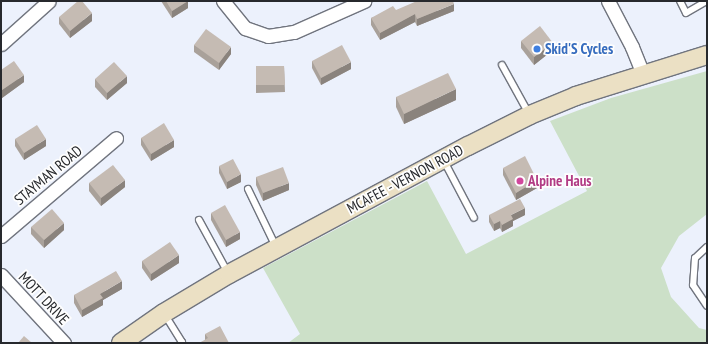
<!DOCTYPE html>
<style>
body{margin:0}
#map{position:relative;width:708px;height:344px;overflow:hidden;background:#ecf1fc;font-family:"PT Sans Narrow",sans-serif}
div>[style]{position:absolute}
.green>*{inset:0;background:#cce0c8}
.roads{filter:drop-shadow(1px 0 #70747e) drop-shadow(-1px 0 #70747e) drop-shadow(0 1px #70747e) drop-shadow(0 -1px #70747e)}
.lane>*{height:6px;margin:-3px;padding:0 3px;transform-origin:3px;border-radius:3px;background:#fff}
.street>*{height:13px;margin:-6.5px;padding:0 6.5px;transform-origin:6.5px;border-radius:6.5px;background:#fff}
.secondary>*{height:18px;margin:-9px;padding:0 9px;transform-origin:9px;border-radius:9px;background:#ebe0c4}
.wall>*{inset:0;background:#a9a19a}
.shaded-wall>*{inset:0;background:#8a837d}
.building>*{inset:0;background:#c5bbb3}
.dots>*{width:11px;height:11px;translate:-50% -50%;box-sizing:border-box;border:2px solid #fefefe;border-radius:50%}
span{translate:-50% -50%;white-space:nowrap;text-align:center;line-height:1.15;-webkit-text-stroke:3.5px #fefefe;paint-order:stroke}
.shop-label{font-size:15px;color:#366cbe;font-weight:700}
.left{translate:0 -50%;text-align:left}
.street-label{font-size:15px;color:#27292d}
.hotel-label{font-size:15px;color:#b23c85;font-weight:700}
.frame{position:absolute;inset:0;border:2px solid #27292d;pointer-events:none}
</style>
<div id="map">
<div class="green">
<i style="clip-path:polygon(707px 71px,707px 214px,679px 236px,661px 268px,671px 297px,699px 328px,707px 330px,707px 343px,288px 343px,300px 334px,263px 268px,427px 181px,466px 254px,587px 191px,550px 121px,611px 98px)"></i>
</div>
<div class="roads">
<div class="lane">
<i style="left:680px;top:1px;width:13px;rotate:63deg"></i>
<i style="left:686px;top:13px;width:24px;rotate:-30deg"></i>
<i style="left:502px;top:65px;width:56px;rotate:61.1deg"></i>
<i style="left:444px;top:161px;width:64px;rotate:62.2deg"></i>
<i style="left:248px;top:189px;width:64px;rotate:64.2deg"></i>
<i style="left:199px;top:220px;width:60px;rotate:61.3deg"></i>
<i style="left:707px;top:247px;width:16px;rotate:137deg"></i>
<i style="left:695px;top:258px;width:27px;rotate:94deg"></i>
<i style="left:693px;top:285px;width:25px;rotate:56deg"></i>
<i style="left:165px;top:315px;width:32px;rotate:58deg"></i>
<i style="left:182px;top:342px;width:1px;rotate:135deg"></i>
</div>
<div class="street">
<i style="left:223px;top:1px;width:35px;rotate:51deg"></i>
<i style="left:245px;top:28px;width:24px;rotate:19deg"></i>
<i style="left:268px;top:36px;width:26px;rotate:-9deg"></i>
<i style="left:294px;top:32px;width:77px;rotate:-23.9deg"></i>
<i style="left:608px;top:1px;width:52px;rotate:62.4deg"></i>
<i style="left:632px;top:47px;width:29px;rotate:68deg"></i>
<i style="left:1px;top:44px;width:64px;rotate:-41.9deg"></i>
<i style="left:1px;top:236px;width:151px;rotate:-40.4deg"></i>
<i style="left:1px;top:275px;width:93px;rotate:47.2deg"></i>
</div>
<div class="secondary">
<i style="left:121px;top:343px;width:52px;rotate:-34.9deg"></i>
<i style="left:164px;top:313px;width:76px;rotate:-31deg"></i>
<i style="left:229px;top:274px;width:271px;rotate:-28.2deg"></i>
<i style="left:468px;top:146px;width:69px;rotate:-26.6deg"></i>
<i style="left:530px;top:115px;width:50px;rotate:-22.4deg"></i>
<i style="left:576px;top:96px;width:137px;rotate:-17.4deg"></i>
</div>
</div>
<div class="wall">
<i style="clip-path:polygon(161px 1px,188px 1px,188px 8px,172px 18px)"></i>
<i style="clip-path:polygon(396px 10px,454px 11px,417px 26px,415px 22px,380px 40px,371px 25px,371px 18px)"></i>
<i style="clip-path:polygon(59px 17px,92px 21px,70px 38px,59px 24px)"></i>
<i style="clip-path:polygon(521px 41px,553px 50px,534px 65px,521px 48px)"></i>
<i style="clip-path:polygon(194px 45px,231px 54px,219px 70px,194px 52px)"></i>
<i style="clip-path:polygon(312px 61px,351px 69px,321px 85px,312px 68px)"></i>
<i style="clip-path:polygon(256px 66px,284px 66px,285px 92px,256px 93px)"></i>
<i style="clip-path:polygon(1px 70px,24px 82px,2px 98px,1px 96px)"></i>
<i style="clip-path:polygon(95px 79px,127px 83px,107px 100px,95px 87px)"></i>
<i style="clip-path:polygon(396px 97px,456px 100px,404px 124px,396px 107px)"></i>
<i style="clip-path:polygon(141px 138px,174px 147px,151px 161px,141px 145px)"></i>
<i style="clip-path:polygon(15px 139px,46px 146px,24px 160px,15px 146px)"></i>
<i style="clip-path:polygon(219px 166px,241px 182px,227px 189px,219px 173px)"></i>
<i style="clip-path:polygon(503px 168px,537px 188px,516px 200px,503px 175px)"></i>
<i style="clip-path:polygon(256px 177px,289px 190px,263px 201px,256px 185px)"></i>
<i style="clip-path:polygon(89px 183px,125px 187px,101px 206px,89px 191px)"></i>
<i style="clip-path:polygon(211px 213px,240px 239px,226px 247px,211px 220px)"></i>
<i style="clip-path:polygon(489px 215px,525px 215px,513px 221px,513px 226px,502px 232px,500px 228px,494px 231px,489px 222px)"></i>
<i style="clip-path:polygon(31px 227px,64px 230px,44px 248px,31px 234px)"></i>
<i style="clip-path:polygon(142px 261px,179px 263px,151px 281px,142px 268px)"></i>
<i style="clip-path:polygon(122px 289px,103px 300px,103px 305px,82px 317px,74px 303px,74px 295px)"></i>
<i style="clip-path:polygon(205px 334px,229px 343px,205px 340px)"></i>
</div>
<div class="shaded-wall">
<i style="clip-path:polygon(188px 1px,188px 8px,172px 18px,172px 11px)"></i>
<i style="clip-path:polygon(454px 4px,454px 11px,417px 26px,417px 19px)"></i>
<i style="clip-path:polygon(92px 13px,92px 21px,70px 38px,70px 31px)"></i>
<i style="clip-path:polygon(415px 14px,415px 22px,380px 40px,380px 33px)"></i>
<i style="clip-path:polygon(553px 43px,553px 50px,534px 65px,534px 57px)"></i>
<i style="clip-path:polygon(231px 47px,231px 54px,219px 70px,219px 63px)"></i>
<i style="clip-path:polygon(351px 62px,351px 69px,321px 85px,321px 78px)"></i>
<i style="clip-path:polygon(24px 75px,24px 82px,2px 98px,2px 90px)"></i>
<i style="clip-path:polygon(127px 76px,127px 83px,107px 100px,107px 93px)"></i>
<i style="clip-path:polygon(456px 89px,456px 100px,404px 124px,404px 114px)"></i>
<i style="clip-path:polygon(46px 139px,46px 146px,24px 160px,24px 153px)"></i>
<i style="clip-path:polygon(174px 140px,174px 147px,151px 161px,151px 154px)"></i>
<i style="clip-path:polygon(241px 174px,241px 182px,227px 189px,227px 182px)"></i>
<i style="clip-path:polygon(125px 180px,125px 187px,101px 206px,101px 198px)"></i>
<i style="clip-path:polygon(537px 180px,537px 188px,516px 200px,516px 193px)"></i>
<i style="clip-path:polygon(289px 183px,289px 190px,263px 201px,263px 193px)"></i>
<i style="clip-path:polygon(525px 208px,525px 215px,513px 221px,513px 226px,502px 232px,502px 225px,511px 215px)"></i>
<i style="clip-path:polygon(500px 221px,500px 228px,494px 231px,494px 224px)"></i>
<i style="clip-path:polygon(64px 223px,64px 230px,44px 248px,44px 240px)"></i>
<i style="clip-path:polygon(240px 232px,240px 239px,226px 247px,226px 240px)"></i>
<i style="clip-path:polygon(179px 255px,179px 263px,151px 281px,151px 274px)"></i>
<i style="clip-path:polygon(122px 281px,122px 289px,103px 300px,103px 305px,82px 317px,82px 310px,100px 294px)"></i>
</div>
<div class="building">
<i style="clip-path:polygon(78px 1px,82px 1px,92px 13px,70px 31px,59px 17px)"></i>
<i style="clip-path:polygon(166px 1px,188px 1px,172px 11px)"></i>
<i style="clip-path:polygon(417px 1px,453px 1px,454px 4px,417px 19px,415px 14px,380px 33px,371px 18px,393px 6px,396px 10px)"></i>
<i style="clip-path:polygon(540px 26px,553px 43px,534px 57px,521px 41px)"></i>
<i style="clip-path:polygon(206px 29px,231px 47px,219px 63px,194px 45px)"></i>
<i style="clip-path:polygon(342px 45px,351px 62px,321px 78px,312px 61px)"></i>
<i style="clip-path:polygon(14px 61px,24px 75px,2px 90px,1px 88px,1px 70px)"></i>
<i style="clip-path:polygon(114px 62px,127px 76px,107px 93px,95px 79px)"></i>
<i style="clip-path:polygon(256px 66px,284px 66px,285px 85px,256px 85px)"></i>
<i style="clip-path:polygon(448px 73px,456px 89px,404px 114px,396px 97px)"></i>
<i style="clip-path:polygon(164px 123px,174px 140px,151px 154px,141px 138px)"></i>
<i style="clip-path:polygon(37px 125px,46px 139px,24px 153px,15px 139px)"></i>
<i style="clip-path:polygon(525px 156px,537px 180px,516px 193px,503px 168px)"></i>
<i style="clip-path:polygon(233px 159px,241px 174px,227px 182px,219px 166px)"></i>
<i style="clip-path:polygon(113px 165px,125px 180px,101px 198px,89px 183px)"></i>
<i style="clip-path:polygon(283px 167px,289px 183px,263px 193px,256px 177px)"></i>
<i style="clip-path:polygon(520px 199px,525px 208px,511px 215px,513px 219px,502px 225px,500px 221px,494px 224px,489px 215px)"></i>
<i style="clip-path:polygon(225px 205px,240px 232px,226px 240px,211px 213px)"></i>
<i style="clip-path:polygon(52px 209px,64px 223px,44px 240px,31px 227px)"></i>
<i style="clip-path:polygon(170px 242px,179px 255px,151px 274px,142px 261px)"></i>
<i style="clip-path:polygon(116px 271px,122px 281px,100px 294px,103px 298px,82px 310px,74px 295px)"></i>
<i style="clip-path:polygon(220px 326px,229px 343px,199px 343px,208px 338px,205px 334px)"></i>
<i style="clip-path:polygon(24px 336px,32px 343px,18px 343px)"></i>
</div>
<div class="dots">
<i style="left:537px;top:49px;background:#3f7fe0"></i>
<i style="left:520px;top:181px;background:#d1479c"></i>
</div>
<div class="shop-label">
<span class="left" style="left:545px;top:49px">Skid'S Cycles</span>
</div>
<div class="street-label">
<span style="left:48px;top:175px;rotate:-40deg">STAYMAN ROAD</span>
<span style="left:405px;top:179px;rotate:-28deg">MCAFEE - VERNON ROAD</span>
<span style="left:44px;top:298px;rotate:47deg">MOTT DRIVE</span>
</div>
<div class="hotel-label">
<span class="left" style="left:528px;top:181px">Alpine Haus</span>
</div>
<div class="frame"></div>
</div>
